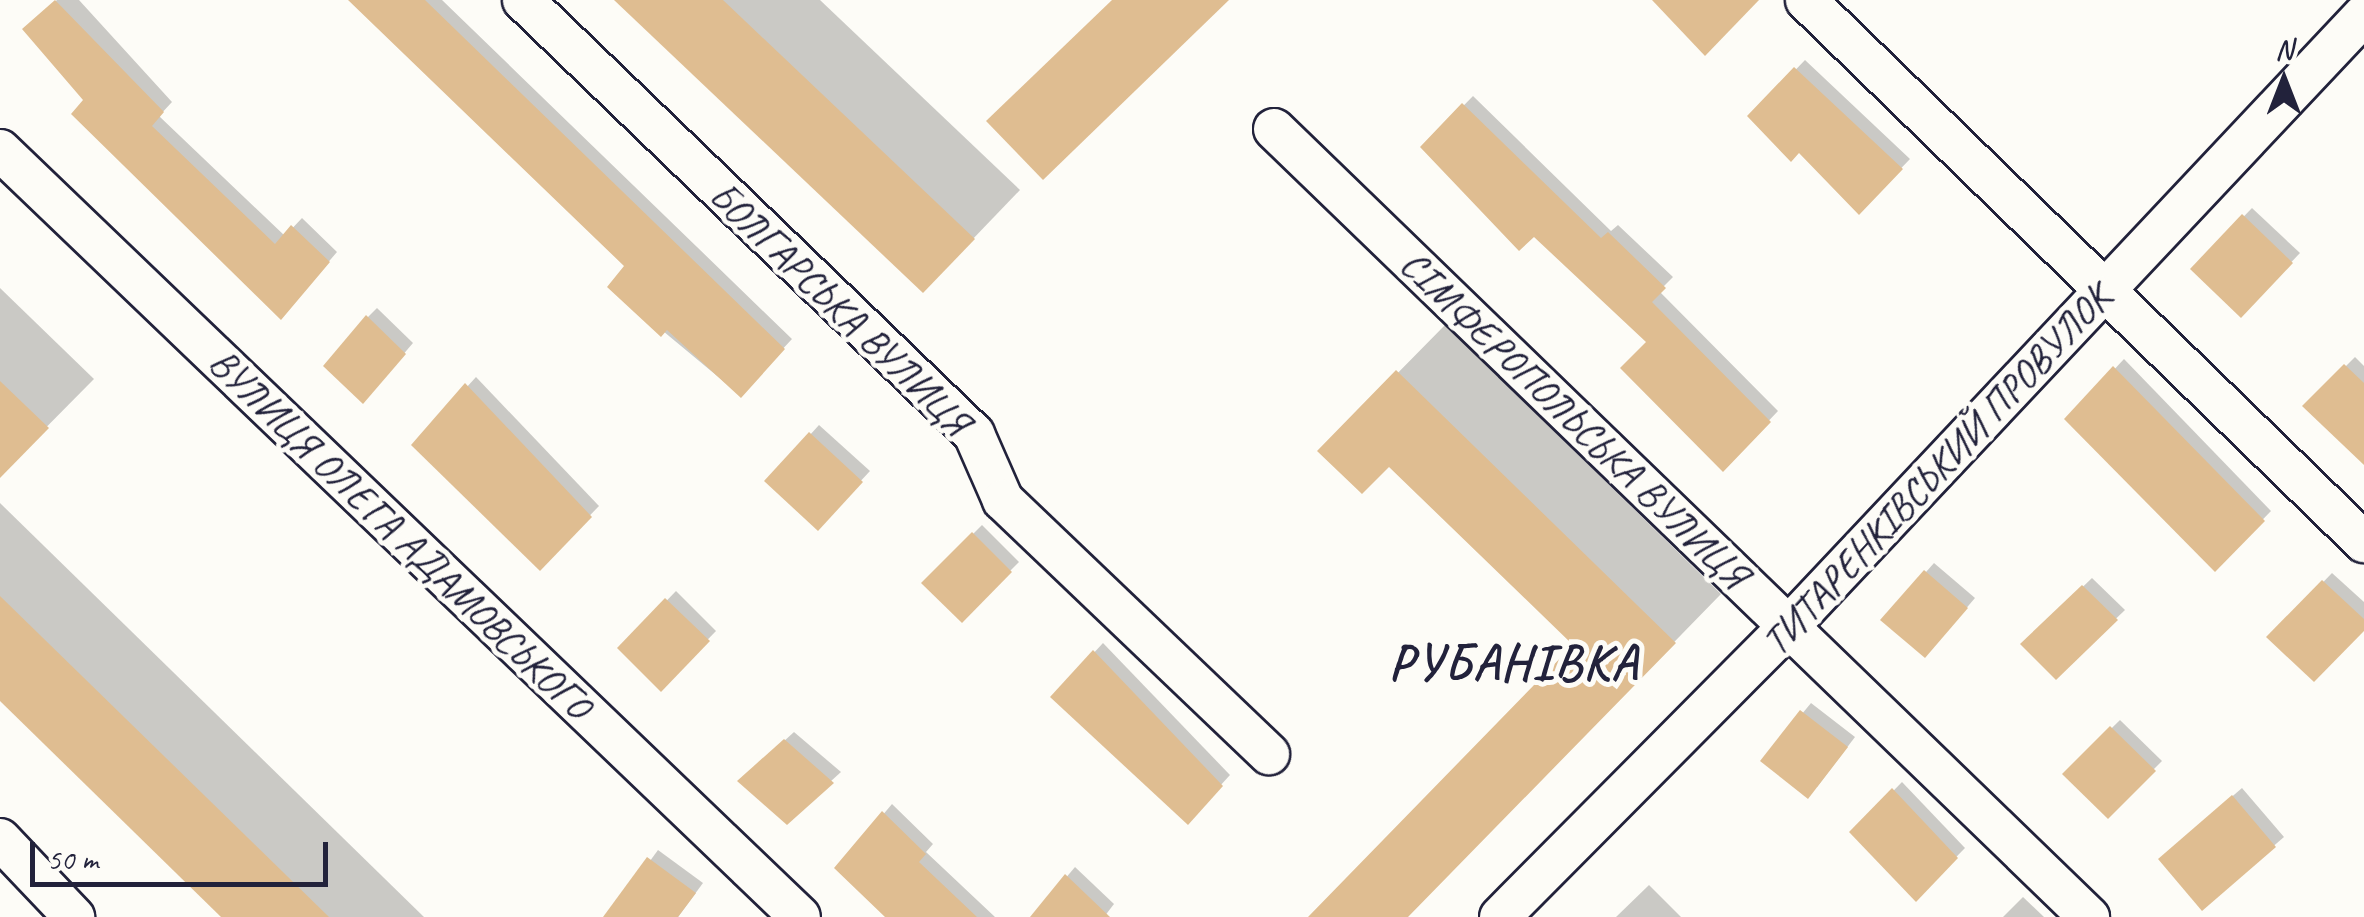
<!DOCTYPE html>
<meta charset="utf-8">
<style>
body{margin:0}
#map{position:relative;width:2364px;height:917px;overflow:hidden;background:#fdfcf7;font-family:Caveat,sans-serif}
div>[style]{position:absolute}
.shadow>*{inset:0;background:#0003}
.building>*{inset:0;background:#dfbd91}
.roads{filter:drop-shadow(2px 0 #22223b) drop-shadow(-2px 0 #22223b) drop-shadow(0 2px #22223b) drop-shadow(0 -2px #22223b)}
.street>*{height:40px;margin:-20px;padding:0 20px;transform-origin:20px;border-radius:20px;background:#fdfcf7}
span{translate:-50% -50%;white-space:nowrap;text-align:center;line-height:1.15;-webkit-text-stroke:10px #fdfcf7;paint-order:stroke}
.street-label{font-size:40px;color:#22223b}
.district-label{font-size:50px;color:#22223b;font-weight:700;letter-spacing:2.5px}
.north{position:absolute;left:2234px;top:30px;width:100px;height:100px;-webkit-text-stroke:8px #fdfcf7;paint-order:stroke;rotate:0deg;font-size:28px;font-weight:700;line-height:40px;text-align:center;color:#22223b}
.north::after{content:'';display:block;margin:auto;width:35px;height:45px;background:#22223b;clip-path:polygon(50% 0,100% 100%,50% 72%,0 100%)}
.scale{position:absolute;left:30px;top:842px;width:298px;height:45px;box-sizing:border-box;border:5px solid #22223b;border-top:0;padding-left:12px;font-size:30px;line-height:35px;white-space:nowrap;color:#22223b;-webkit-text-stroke:8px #fdfcf7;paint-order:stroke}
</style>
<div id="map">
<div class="shadow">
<i style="clip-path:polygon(57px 0,79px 0,172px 102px,159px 116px,285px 236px,302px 218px,337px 252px,289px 308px,86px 100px,34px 20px)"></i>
<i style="clip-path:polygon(374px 0,442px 0,792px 339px,740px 395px,610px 287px,627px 266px)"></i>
<i style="clip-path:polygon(640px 0,820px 0,1020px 190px,970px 242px)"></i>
<i style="clip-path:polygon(1805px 60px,1910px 159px,1859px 212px,1799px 150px,1751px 116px)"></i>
<i style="clip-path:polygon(1473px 96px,1611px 231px,1618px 225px,1673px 277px,1659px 291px,1778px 411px,1723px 469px,1650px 342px,1534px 233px,1423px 147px)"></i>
<i style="clip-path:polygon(2252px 208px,2300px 253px,2241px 315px,2193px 269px)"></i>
<i style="clip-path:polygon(0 288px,94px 379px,0 474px)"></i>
<i style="clip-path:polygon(377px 308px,413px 343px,371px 392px,368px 317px)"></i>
<i style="clip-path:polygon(1445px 325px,1721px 594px,1406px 917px,1311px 917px,1577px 645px,1390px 463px,1321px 451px)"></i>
<i style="clip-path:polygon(2355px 357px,2364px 366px,2364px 461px,2306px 406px)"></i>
<i style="clip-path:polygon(2124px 359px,2271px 511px,2215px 569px,2068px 419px)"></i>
<i style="clip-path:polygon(476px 377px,599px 506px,540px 567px,414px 445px)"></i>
<i style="clip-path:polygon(819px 425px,870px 471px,818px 527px,768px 481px)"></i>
<i style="clip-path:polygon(0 503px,424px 917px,225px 917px,0 697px)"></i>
<i style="clip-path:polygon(982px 525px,1019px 562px,962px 619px,924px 583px)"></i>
<i style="clip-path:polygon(1934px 563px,1975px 598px,1934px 646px,1926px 572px)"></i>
<i style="clip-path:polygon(2332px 573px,2364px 602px,2364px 628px,2270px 637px)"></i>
<i style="clip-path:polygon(2092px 578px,2125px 610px,2056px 676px,2023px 644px)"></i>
<i style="clip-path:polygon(676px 591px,716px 631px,661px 688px,621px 648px)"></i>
<i style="clip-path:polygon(1103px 643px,1230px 775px,1188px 821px,1053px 697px)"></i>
<i style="clip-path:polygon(1811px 703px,1855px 737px,1817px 787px,1763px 761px)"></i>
<i style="clip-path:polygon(2120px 720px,2162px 761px,2108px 815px,2065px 774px)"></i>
<i style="clip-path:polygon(794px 732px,841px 772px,787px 821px,749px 773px)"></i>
<i style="clip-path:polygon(1902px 782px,1965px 848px,1916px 898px,1853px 832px)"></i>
<i style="clip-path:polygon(2242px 788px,2284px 837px,2203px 907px,2170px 850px)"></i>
<i style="clip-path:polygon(892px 804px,933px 844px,926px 852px,995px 917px,886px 917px,838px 868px)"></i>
<i style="clip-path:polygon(658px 850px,703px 883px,678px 917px,609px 917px)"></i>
<i style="clip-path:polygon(1075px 867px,1114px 904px,1104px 917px,1033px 917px)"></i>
<i style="clip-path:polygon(1649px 885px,1681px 917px,1616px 917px)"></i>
<i style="clip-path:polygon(2023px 897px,2044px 917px,2003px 917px)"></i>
</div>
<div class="building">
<i style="clip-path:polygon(55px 0,164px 112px,152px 126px,275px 244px,291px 225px,330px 262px,281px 320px,71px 114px,83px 100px,22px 29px)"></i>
<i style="clip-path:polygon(348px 0,425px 0,785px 349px,741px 398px,667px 330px,661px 337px,607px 287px,624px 266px)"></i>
<i style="clip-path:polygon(614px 0,723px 0,975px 239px,923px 293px)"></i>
<i style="clip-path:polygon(1112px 0,1229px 0,1043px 180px,986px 121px)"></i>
<i style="clip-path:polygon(1652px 0,1759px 0,1705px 56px)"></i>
<i style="clip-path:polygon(1794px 67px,1903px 169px,1859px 215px,1799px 153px,1791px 162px,1747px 116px)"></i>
<i style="clip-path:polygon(1462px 103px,1601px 238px,1608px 232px,1666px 288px,1652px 302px,1771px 422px,1723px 472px,1620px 368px,1646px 342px,1534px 237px,1519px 251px,1420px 147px)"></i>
<i style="clip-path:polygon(2242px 214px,2293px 263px,2241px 318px,2190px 269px)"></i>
<i style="clip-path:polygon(366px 315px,406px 354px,363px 404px,323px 366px)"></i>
<i style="clip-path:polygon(2344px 364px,2364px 383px,2364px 465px,2302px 406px)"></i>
<i style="clip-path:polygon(2113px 366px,2265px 521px,2215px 572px,2064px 419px)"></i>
<i style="clip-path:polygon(1396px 370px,1676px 643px,1408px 917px,1308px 917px,1573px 645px,1389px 467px,1362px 494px,1317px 451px)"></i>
<i style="clip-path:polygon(0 381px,49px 428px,0 478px)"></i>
<i style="clip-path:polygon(465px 383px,592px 517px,540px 571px,411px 445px)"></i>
<i style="clip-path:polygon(809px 432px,863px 482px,818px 531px,764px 481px)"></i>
<i style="clip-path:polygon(972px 532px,1012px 572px,962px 623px,921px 583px)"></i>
<i style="clip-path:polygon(1924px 570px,1968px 608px,1925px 658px,1880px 620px)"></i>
<i style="clip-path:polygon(2322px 580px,2364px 619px,2364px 631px,2314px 682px,2266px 637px)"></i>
<i style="clip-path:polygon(2082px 585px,2118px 620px,2056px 680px,2020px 644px)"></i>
<i style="clip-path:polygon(0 596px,329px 917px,221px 917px,0 701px)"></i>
<i style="clip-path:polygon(665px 598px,710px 641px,661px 692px,617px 648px)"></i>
<i style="clip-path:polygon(1093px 650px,1223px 786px,1188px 825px,1050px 697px)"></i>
<i style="clip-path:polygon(1800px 710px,1848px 747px,1808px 799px,1760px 761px)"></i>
<i style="clip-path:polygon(2110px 726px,2156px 771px,2108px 819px,2062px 774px)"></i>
<i style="clip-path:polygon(784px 739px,834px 783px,787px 825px,737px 781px)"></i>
<i style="clip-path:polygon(1892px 788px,1958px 858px,1916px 902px,1849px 832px)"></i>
<i style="clip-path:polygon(2232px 795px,2276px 847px,2202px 911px,2158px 859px)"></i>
<i style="clip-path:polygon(882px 811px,926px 854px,919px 862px,977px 917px,885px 917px,834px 868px)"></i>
<i style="clip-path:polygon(647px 857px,696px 893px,678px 917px,603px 917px)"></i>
<i style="clip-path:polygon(1065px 874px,1110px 917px,1030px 917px)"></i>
</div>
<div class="roads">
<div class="street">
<i style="left:523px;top:0;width:626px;rotate:43.9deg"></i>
<i style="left:974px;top:434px;width:72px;rotate:66.3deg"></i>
<i style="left:1003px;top:500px;width:368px;rotate:43.7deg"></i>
<i style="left:1806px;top:0;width:778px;rotate:44.17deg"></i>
<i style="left:1274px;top:129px;width:1134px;rotate:44.04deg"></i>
<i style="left:0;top:150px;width:1108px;rotate:43.79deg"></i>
<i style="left:0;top:839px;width:108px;rotate:46.5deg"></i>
<i style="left:1500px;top:917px;width:410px;rotate:-45.2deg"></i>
<i style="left:1789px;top:626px;width:839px;rotate:-46.74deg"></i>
</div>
</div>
<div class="street-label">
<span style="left:840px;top:308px;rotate:44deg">БОЛГАРСЬКА ВУЛИЦЯ</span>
<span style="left:1574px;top:419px;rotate:44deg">СІМФЕРОПОЛЬСЬКА ВУЛИЦЯ</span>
<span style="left:1936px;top:470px;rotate:-47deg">ТИТАРЕНКІВСЬКИЙ ПРОВУЛОК</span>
<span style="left:400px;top:534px;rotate:44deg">ВУЛИЦЯ ОЛЕГА АДАМОВСЬКОГО</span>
</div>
<div class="district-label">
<span style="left:1514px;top:663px">РУБАНІВКА</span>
</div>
<div class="north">N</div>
<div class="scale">50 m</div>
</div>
